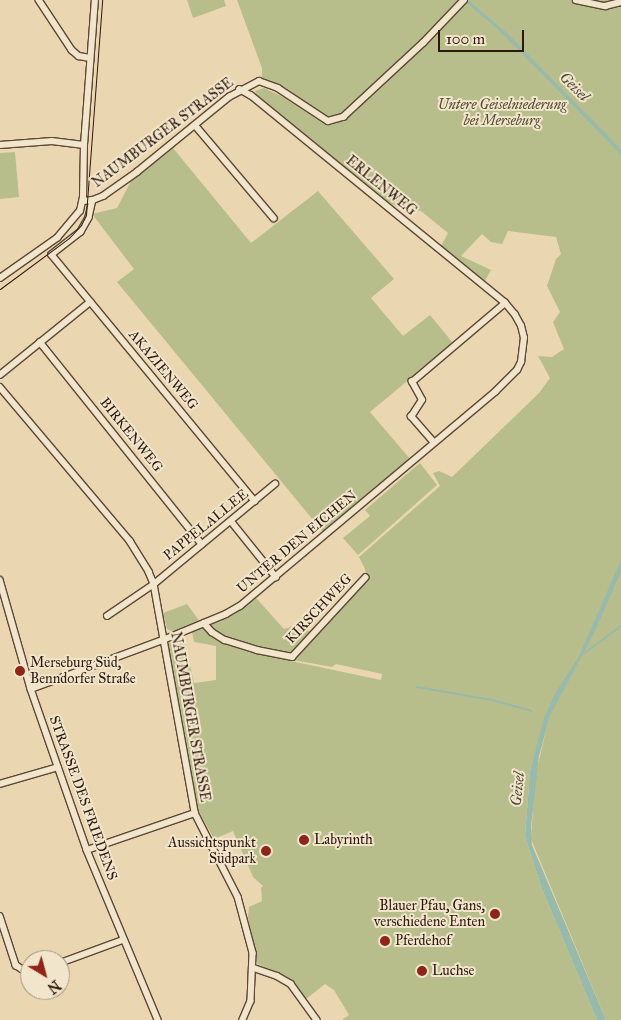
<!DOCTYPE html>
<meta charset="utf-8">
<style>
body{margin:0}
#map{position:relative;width:621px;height:1020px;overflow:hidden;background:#ead7b1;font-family:"IM FELL Great Primer",serif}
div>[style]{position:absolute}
.green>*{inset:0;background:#b8be8b}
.water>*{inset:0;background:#98baaa}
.stream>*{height:2px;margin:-1px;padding:0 1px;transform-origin:1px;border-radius:1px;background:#98baaa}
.roads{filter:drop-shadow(1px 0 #5d4835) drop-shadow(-1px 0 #5d4835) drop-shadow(0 1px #5d4835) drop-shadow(0 -1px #5d4835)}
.minor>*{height:5.5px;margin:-2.75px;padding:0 2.75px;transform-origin:2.75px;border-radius:2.75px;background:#f1e5cc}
.tram>*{height:1px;margin:-0.5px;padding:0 0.5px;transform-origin:0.5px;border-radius:0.5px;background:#2e180c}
.dots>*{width:14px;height:14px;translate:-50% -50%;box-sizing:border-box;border:2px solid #f1e5cc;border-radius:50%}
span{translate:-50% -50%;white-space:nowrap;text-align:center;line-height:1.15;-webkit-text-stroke:4px #f1e5cc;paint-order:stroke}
.park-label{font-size:14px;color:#574a32;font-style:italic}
.street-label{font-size:14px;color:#2e180c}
.poi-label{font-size:14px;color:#2e180c}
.left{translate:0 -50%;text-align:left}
.right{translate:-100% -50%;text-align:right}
.water-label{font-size:15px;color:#4e493b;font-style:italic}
.north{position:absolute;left:20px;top:950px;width:50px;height:50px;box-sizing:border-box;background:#f1e5cc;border:1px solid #a3937f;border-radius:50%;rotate:143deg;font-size:14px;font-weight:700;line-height:20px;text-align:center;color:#2e180c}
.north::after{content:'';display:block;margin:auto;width:18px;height:22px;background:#8f2418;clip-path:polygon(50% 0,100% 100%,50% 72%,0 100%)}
.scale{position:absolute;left:438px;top:30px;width:86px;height:22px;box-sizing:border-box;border:2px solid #2e180c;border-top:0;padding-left:6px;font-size:15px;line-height:18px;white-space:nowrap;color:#2e180c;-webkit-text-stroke:4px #f1e5cc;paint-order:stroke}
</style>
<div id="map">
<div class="green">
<i style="clip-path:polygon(187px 0,224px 0,226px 6px,193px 18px)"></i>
<i style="clip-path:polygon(evenodd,237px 0,609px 0,606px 7px,621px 5px,621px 1020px,606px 1020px,531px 839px,535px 777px,549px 718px,546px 715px,530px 771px,525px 836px,542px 889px,597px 1020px,342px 1020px,349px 1015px,334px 990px,325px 984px,306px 999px,287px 978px,256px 963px,248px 917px,249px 907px,262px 901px,261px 888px,263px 886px,253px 877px,233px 831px,214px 839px,198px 810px,168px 647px,170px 639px,183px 634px,194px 683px,216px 680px,216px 646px,194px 642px,192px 632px,235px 614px,256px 598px,284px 629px,296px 625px,307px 631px,315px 630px,341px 601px,366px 582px,365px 569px,359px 557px,440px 486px,433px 473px,439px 471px,452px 477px,539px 393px,550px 378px,538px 356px,552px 357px,564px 349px,553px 322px,560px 312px,547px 286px,556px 259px,561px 254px,556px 237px,508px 231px,502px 244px,491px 242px,482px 234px,461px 256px,491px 270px,485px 281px,456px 260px,440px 248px,448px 233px,421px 211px,397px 207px,381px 198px,257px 96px,255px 91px,264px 88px,283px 97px,327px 126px,336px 123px,333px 118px,325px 117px,286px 88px,262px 79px,262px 68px,237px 0,238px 650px,332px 667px,336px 664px,382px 674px,381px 680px,238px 650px)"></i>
<i style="clip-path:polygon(173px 148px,251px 243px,318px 191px,394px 279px,371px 298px,403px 336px,430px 315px,453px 343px,370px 412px,411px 460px,323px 532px,117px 282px,134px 269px,92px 214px,117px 208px,131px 181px)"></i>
<i style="clip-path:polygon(15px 152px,19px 197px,0 199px,0 153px)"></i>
<i style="clip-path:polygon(420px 463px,437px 485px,358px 555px,343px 538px,370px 516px,365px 510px)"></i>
<i style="clip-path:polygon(187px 604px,200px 622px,174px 632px,167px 629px,163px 613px)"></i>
</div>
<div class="water">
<i style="clip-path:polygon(463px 0,468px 0,507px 33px,613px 141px,621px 150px,621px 155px,500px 31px)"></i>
<i style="clip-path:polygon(621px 560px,621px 572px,594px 633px,550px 716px,539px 756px,531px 827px,532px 845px,606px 1020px,597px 1020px,542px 889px,525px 836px,530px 771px,544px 718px,556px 692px,579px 656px)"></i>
</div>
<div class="stream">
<i style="left:583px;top:654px;width:47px;rotate:-36.4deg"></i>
<i style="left:417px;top:687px;width:76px;rotate:9.8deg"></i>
<i style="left:492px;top:700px;width:41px;rotate:15.4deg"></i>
</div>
<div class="roads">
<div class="minor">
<i style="left:39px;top:0;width:60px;rotate:56.6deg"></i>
<i style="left:72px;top:50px;width:9px;rotate:41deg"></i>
<i style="left:79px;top:56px;width:11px;rotate:10deg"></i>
<i style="left:576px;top:0;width:30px;rotate:12deg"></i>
<i style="left:605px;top:6px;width:16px;rotate:-14deg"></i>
<i style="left:195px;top:125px;width:122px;rotate:49.7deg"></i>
<i style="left:0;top:145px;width:52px;rotate:-4.4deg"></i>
<i style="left:52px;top:141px;width:32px;rotate:7deg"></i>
<i style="left:93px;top:200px;width:18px;rotate:103deg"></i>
<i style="left:89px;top:218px;width:16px;rotate:120deg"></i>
<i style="left:81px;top:232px;width:37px;rotate:142deg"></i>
<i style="left:52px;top:255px;width:319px;rotate:50.5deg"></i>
<i style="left:83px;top:201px;width:10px;rotate:-6deg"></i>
<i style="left:93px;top:200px;width:11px;rotate:-22deg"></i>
<i style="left:103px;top:196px;width:42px;rotate:-35.2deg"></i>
<i style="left:137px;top:172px;width:119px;rotate:-39.2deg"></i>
<i style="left:229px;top:97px;width:34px;rotate:-28deg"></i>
<i style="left:259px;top:81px;width:20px;rotate:20deg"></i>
<i style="left:278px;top:88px;width:60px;rotate:33.4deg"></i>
<i style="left:328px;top:121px;width:16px;rotate:-15deg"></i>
<i style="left:343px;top:117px;width:109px;rotate:-42.8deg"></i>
<i style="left:423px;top:43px;width:59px;rotate:-46.4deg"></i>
<i style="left:0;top:278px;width:70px;rotate:-35.1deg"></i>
<i style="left:57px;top:238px;width:35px;rotate:-50deg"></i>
<i style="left:80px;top:211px;width:14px;rotate:-78deg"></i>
<i style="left:83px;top:197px;width:52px;rotate:-88.9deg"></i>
<i style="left:84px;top:145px;width:145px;rotate:-85.7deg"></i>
<i style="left:40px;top:342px;width:259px;rotate:51.3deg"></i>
<i style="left:0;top:375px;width:116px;rotate:-39deg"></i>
<i style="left:0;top:387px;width:202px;rotate:49.8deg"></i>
<i style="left:130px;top:541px;width:36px;rotate:58deg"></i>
<i style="left:149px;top:572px;width:13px;rotate:67deg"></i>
<i style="left:154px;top:584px;width:233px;rotate:79.8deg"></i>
<i style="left:195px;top:813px;width:94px;rotate:62.9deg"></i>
<i style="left:238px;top:897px;width:58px;rotate:75deg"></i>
<i style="left:253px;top:953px;width:48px;rotate:92.4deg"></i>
<i style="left:251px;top:1001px;width:21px;rotate:113deg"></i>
<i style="left:434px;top:443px;width:35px;rotate:-131deg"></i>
<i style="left:411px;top:417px;width:20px;rotate:-57deg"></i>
<i style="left:422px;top:400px;width:21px;rotate:-119deg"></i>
<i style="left:412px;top:382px;width:122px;rotate:-40.3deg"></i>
<i style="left:231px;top:521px;width:72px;rotate:51.2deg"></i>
<i style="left:0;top:580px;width:113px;rotate:74.1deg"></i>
<i style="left:31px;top:689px;width:170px;rotate:70.8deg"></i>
<i style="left:87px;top:850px;width:184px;rotate:67.3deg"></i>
<i style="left:107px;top:616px;width:57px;rotate:-34.2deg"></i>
<i style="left:154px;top:584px;width:157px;rotate:-39.6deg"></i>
<i style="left:204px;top:623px;width:12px;rotate:48deg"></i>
<i style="left:212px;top:632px;width:15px;rotate:32deg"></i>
<i style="left:225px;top:640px;width:34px;rotate:17deg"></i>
<i style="left:257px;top:650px;width:36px;rotate:11deg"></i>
<i style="left:292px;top:657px;width:108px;rotate:-47.3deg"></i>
<i style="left:31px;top:689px;width:141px;rotate:-20.4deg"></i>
<i style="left:163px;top:640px;width:68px;rotate:-22.4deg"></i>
<i style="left:226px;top:614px;width:16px;rotate:-30deg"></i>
<i style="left:240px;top:606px;width:333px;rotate:-40deg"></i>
<i style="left:495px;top:392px;width:31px;rotate:-45deg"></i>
<i style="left:517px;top:370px;width:9px;rotate:-63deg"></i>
<i style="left:521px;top:362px;width:24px;rotate:-83deg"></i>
<i style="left:524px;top:338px;width:12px;rotate:-104deg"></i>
<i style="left:521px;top:326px;width:13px;rotate:-119deg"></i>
<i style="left:515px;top:315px;width:16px;rotate:-130deg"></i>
<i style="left:505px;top:303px;width:328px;rotate:-140.8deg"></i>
<i style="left:251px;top:96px;width:13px;rotate:-151deg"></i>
<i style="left:0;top:784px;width:60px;rotate:-16.3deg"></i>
<i style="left:87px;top:850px;width:114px;rotate:-18.9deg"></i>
<i style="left:0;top:916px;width:52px;rotate:71.9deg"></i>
<i style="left:16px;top:965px;width:7px;rotate:34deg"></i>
<i style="left:22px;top:969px;width:8px"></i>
<i style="left:60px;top:963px;width:67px;rotate:-20.1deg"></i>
<i style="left:254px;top:968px;width:24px;rotate:19deg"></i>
<i style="left:277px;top:976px;width:16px;rotate:30deg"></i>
<i style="left:291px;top:984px;width:44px;rotate:54.2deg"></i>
</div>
</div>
<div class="tram">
<i style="left:0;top:289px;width:86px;rotate:-36.5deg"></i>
<i style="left:69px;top:238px;width:18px;rotate:-47deg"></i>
<i style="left:81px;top:225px;width:11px;rotate:-63deg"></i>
<i style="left:86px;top:215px;width:216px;rotate:-85.7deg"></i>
</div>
<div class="dots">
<i style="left:20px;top:671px;background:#8f2418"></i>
<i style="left:304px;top:840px;background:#8f2418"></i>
<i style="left:266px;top:851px;background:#8f2418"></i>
<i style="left:495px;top:914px;background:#8f2418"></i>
<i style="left:385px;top:941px;background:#8f2418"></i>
<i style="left:422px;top:971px;background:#8f2418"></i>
</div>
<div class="park-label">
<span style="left:502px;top:113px">Untere Geiselniederung<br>bei Merseburg</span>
</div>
<div class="street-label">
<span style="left:163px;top:133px;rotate:-37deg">NAUMBURGER STRASSE</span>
<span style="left:381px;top:186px;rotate:39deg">ERLENWEG</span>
<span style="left:163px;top:370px;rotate:50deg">AKAZIENWEG</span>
<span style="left:131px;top:435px;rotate:51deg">BIRKENWEG</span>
<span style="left:206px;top:525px;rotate:-39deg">PAPPELALLEE</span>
<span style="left:297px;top:542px;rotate:-40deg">UNTER DEN EICHEN</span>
<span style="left:319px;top:609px;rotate:-47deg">KIRSCHWEG</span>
<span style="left:190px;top:717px;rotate:80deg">NAUMBURGER STRASSE</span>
<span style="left:83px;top:798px;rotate:70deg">STRASSE DES FRIEDENS</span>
</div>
<div class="poi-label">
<span class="left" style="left:30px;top:671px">Merseburg Süd,<br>Benndorfer Straße</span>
<span class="left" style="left:314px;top:840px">Labyrinth</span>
<span class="right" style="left:256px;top:851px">Aussichtspunkt<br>Südpark</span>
<span class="right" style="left:485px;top:914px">Blauer Pfau, Gans,<br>verschiedene Enten</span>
<span class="left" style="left:395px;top:941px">Pferdehof</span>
<span class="left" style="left:432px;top:971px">Luchse</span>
</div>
<div class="water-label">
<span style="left:574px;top:87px;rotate:45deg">Geisel</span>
<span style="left:518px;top:789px;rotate:-84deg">Geisel</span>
</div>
<div class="north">N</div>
<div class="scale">100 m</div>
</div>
